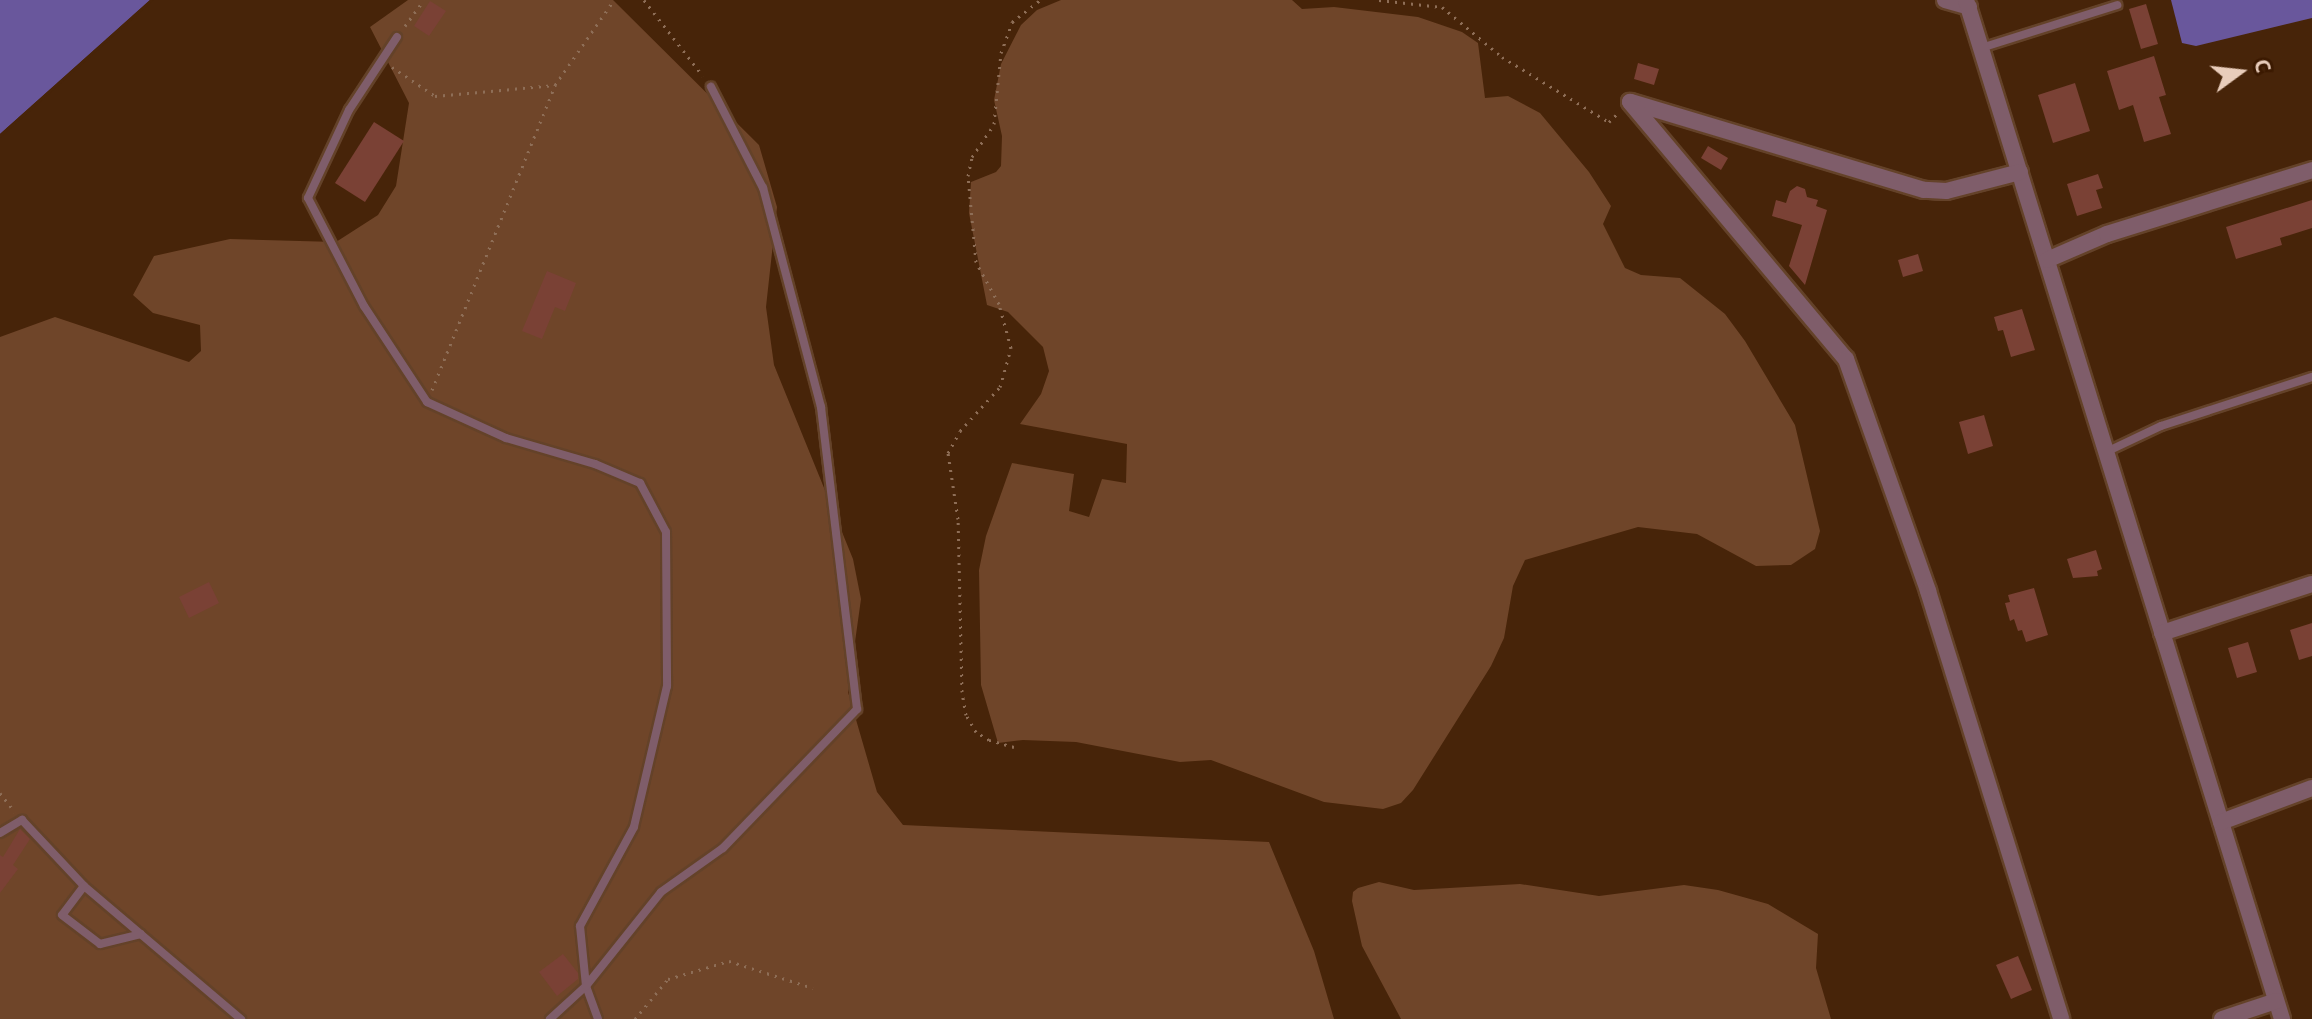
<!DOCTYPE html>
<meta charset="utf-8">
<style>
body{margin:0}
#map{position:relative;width:2312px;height:1019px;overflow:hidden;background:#472409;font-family:"PT Sans",sans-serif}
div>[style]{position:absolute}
.green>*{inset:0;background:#6f4529}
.water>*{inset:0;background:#69579c}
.pier>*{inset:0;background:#472409}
.building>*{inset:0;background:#7a4135}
.path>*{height:3px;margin-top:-1.5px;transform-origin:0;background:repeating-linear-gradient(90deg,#8e6e57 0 2px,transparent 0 8px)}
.roads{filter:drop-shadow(2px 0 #644229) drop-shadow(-2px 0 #644229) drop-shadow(0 2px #644229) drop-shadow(0 -2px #644229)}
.service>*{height:8px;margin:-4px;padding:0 4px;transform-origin:4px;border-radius:4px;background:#7f5d6a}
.minor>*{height:16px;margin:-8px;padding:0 8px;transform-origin:8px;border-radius:8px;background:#7f5d6a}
span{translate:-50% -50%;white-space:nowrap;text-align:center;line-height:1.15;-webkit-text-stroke:7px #3b1900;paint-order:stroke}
.north{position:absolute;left:2200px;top:32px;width:80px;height:80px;-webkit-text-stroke:6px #3b1900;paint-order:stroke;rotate:75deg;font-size:22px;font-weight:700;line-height:32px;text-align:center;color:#e9cdbb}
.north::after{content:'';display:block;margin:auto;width:28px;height:36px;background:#e9cdbb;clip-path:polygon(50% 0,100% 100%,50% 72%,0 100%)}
</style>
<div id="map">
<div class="green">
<i style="clip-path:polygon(408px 0,613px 0,759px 145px,777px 207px,766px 307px,774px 365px,853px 559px,861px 599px,848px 692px,877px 792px,903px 825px,1269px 842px,1314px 951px,1334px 1019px,0 1019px,0 337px,55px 317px,189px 362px,201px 351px,200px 325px,153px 313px,133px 295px,154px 256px,230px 239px,336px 242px,378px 215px,396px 186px,409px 103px,370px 27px)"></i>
<i style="clip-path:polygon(1061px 0,1292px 0,1302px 9px,1334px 7px,1418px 17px,1462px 32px,1478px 43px,1485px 98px,1508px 96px,1540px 113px,1589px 172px,1611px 206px,1603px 224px,1625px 268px,1641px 275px,1680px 278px,1725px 314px,1745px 341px,1795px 425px,1820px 531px,1815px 549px,1791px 565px,1756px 566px,1697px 534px,1638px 527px,1525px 560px,1513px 586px,1504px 638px,1491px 666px,1413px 790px,1401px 803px,1383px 809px,1324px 802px,1211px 760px,1180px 762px,1076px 742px,1023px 740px,998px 743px,981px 685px,979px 570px,986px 536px,1012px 463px,1074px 474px,1069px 511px,1089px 517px,1102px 479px,1126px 483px,1127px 444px,1020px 424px,1041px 394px,1049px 371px,1043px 347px,1008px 312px,987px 305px,969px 213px,971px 182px,996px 172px,1001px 166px,1002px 136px,994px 100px,1001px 64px,1021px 25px,1037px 10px)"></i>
<i style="clip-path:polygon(1379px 882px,1414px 890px,1520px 884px,1599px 896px,1684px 885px,1718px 890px,1768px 904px,1818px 934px,1816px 968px,1831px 1019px,1401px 1019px,1362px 946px,1352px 901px,1353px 892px,1358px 888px)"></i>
</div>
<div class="water">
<i style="clip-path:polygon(0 0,150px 0,0 134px)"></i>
<i style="clip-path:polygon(2171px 0,2312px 0,2312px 18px,2196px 46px,2182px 43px)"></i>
</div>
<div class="pier">
<i style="clip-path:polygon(150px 0,154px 0,0 138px,0 134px)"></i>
</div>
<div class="building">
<i style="clip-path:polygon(430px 1px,446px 11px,429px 36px,414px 26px)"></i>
<i style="clip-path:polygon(2146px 4px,2158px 44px,2141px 49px,2129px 9px)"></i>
<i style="clip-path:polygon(2154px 56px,2166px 95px,2159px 97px,2171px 134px,2144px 142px,2133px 105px,2119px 110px,2107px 71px)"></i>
<i style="clip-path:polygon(1638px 63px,1659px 69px,1654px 85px,1634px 79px)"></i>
<i style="clip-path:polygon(2075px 83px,2090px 131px,2053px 143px,2038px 95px)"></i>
<i style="clip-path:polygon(374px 122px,404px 141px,365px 202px,335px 183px)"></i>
<i style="clip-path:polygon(1708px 146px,1728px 158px,1721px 170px,1701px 158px)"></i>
<i style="clip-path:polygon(2098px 174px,2103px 188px,2096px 190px,2102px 208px,2077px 216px,2067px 184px)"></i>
<i style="clip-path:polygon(1797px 186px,1805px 189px,1807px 197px,1818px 200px,1816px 206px,1827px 210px,1805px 285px,1789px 266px,1802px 225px,1772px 216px,1776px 200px,1786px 203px,1790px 191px)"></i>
<i style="clip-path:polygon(2312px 200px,2312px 228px,2280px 238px,2282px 245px,2236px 259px,2226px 227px)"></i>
<i style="clip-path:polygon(1918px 254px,1923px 271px,1903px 277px,1898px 260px)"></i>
<i style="clip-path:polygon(547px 271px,576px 283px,565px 311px,555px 307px,542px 339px,522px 331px)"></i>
<i style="clip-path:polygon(2022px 309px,2035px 350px,2011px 357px,2003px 330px,1998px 331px,1994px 317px)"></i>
<i style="clip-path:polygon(1984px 415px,1993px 446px,1968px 454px,1959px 422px)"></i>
<i style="clip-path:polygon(2096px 550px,2102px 569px,2097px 571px,2098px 576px,2073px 578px,2067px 559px)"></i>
<i style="clip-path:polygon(209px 582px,219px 603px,189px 618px,179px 597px)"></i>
<i style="clip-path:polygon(2034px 588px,2048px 635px,2026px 642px,2022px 630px,2018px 631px,2014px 619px,2010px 621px,2005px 603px,2010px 602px,2008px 595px)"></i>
<i style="clip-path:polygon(2312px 623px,2312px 656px,2299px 660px,2290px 630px)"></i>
<i style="clip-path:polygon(2248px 642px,2257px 672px,2237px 678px,2228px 648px)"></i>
<i style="clip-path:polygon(20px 829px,30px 839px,13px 865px,18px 869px,0 893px,0 855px,3px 857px)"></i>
<i style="clip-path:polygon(563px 954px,578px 973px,578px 979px,557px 996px,539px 972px)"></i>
<i style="clip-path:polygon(2018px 956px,2032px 990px,2011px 999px,1996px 965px)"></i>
</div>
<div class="path">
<i style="left:644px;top:0;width:96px;rotate:52.2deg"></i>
<i style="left:1379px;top:0;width:63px;rotate:6.3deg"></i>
<i style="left:1442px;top:7px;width:78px;rotate:39.8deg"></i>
<i style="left:1502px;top:57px;width:125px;rotate:31.3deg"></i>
<i style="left:1609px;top:122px;width:13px;rotate:-45deg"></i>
<i style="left:405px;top:26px;width:32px;rotate:-54deg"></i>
<i style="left:392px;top:67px;width:52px;rotate:34deg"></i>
<i style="left:435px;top:96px;width:121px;rotate:-5.2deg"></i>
<i style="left:432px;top:390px;width:329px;rotate:-68deg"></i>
<i style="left:555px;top:85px;width:103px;rotate:-55.2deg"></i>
<i style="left:1014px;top:747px;width:26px;rotate:-164deg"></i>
<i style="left:989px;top:740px;width:15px;rotate:-148deg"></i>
<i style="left:976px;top:732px;width:20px;rotate:-120deg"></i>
<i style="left:966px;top:715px;width:23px;rotate:-100deg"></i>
<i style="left:962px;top:692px;width:173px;rotate:-91.3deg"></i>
<i style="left:958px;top:519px;width:67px;rotate:-98.6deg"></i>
<i style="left:948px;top:453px;width:25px;rotate:-61deg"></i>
<i style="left:960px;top:431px;width:59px;rotate:-47.7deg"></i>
<i style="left:1000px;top:387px;width:41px;rotate:-74.2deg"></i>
<i style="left:1011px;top:348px;width:46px;rotate:-105.3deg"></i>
<i style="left:999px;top:304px;width:48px;rotate:-118.7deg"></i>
<i style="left:976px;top:262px;width:86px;rotate:-95.3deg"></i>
<i style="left:968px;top:176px;width:19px;rotate:-78deg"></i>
<i style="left:972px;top:157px;width:40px;rotate:-56deg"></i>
<i style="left:994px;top:124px;width:71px;rotate:-84.4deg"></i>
<i style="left:1001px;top:53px;width:33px;rotate:-70deg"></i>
<i style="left:1012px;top:22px;width:36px;rotate:-38deg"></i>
<i style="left:0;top:793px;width:24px;rotate:52deg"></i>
<i style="left:635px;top:1019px;width:52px;rotate:-50.5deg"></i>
<i style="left:668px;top:979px;width:64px;rotate:-16.4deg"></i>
<i style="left:729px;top:961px;width:88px;rotate:17.8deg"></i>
</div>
<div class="roads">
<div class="service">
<i style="left:397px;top:37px;width:87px;rotate:123.3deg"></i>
<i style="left:349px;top:110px;width:97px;rotate:115deg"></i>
<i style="left:308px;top:198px;width:122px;rotate:62.6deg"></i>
<i style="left:364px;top:306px;width:115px;rotate:56.7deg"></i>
<i style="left:427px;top:402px;width:87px;rotate:24.5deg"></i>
<i style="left:506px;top:438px;width:93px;rotate:16.3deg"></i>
<i style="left:595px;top:464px;width:49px;rotate:22.9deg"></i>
<i style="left:640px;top:483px;width:55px;rotate:62deg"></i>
<i style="left:666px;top:532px;width:154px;rotate:89.6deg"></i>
<i style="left:667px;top:686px;width:145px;rotate:103.2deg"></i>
<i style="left:634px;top:827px;width:113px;rotate:118.6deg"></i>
<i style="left:580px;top:926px;width:60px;rotate:84.3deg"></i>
<i style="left:586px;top:986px;width:35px;rotate:70deg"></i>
<i style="left:1981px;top:48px;width:143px;rotate:-17.5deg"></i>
<i style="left:2106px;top:452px;width:61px;rotate:-25.3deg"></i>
<i style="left:2161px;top:426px;width:159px;rotate:-18deg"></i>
<i style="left:0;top:833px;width:26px;rotate:-31deg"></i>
<i style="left:22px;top:820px;width:91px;rotate:46.8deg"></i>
<i style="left:84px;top:886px;width:206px;rotate:40.3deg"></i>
<i style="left:84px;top:886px;width:36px;rotate:127deg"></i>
<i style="left:62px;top:915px;width:48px;rotate:37.3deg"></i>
<i style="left:100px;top:944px;width:42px;rotate:-13.7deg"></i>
<i style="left:550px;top:1019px;width:49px;rotate:-42.5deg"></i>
<i style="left:586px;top:986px;width:120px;rotate:-51.4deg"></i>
<i style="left:661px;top:892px;width:76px;rotate:-35.4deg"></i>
<i style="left:723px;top:848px;width:193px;rotate:-46deg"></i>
<i style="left:857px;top:709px;width:304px;rotate:-96.8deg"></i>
<i style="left:821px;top:407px;width:227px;rotate:-104.8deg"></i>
<i style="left:763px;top:188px;width:114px;rotate:-117.2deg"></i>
</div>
<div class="minor">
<i style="left:1945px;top:0;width:25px;rotate:16deg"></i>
<i style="left:1966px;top:0;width:1067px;rotate:72.77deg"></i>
<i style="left:2020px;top:172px;width:76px;rotate:165.6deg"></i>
<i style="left:1946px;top:191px;width:22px;rotate:-177deg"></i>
<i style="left:1924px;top:190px;width:307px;rotate:-163.3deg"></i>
<i style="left:1630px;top:102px;width:336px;rotate:50deg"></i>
<i style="left:1846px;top:359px;width:246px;rotate:70.5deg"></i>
<i style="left:1928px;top:591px;width:448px;rotate:72.7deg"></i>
<i style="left:2047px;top:260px;width:65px;rotate:-23.4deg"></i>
<i style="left:2107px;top:234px;width:215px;rotate:-17.3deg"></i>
<i style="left:2162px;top:633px;width:158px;rotate:-18.1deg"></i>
<i style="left:2221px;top:822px;width:97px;rotate:-20.5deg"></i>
<i style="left:2222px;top:1019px;width:57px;rotate:-18.4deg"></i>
</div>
</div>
<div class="north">С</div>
</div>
